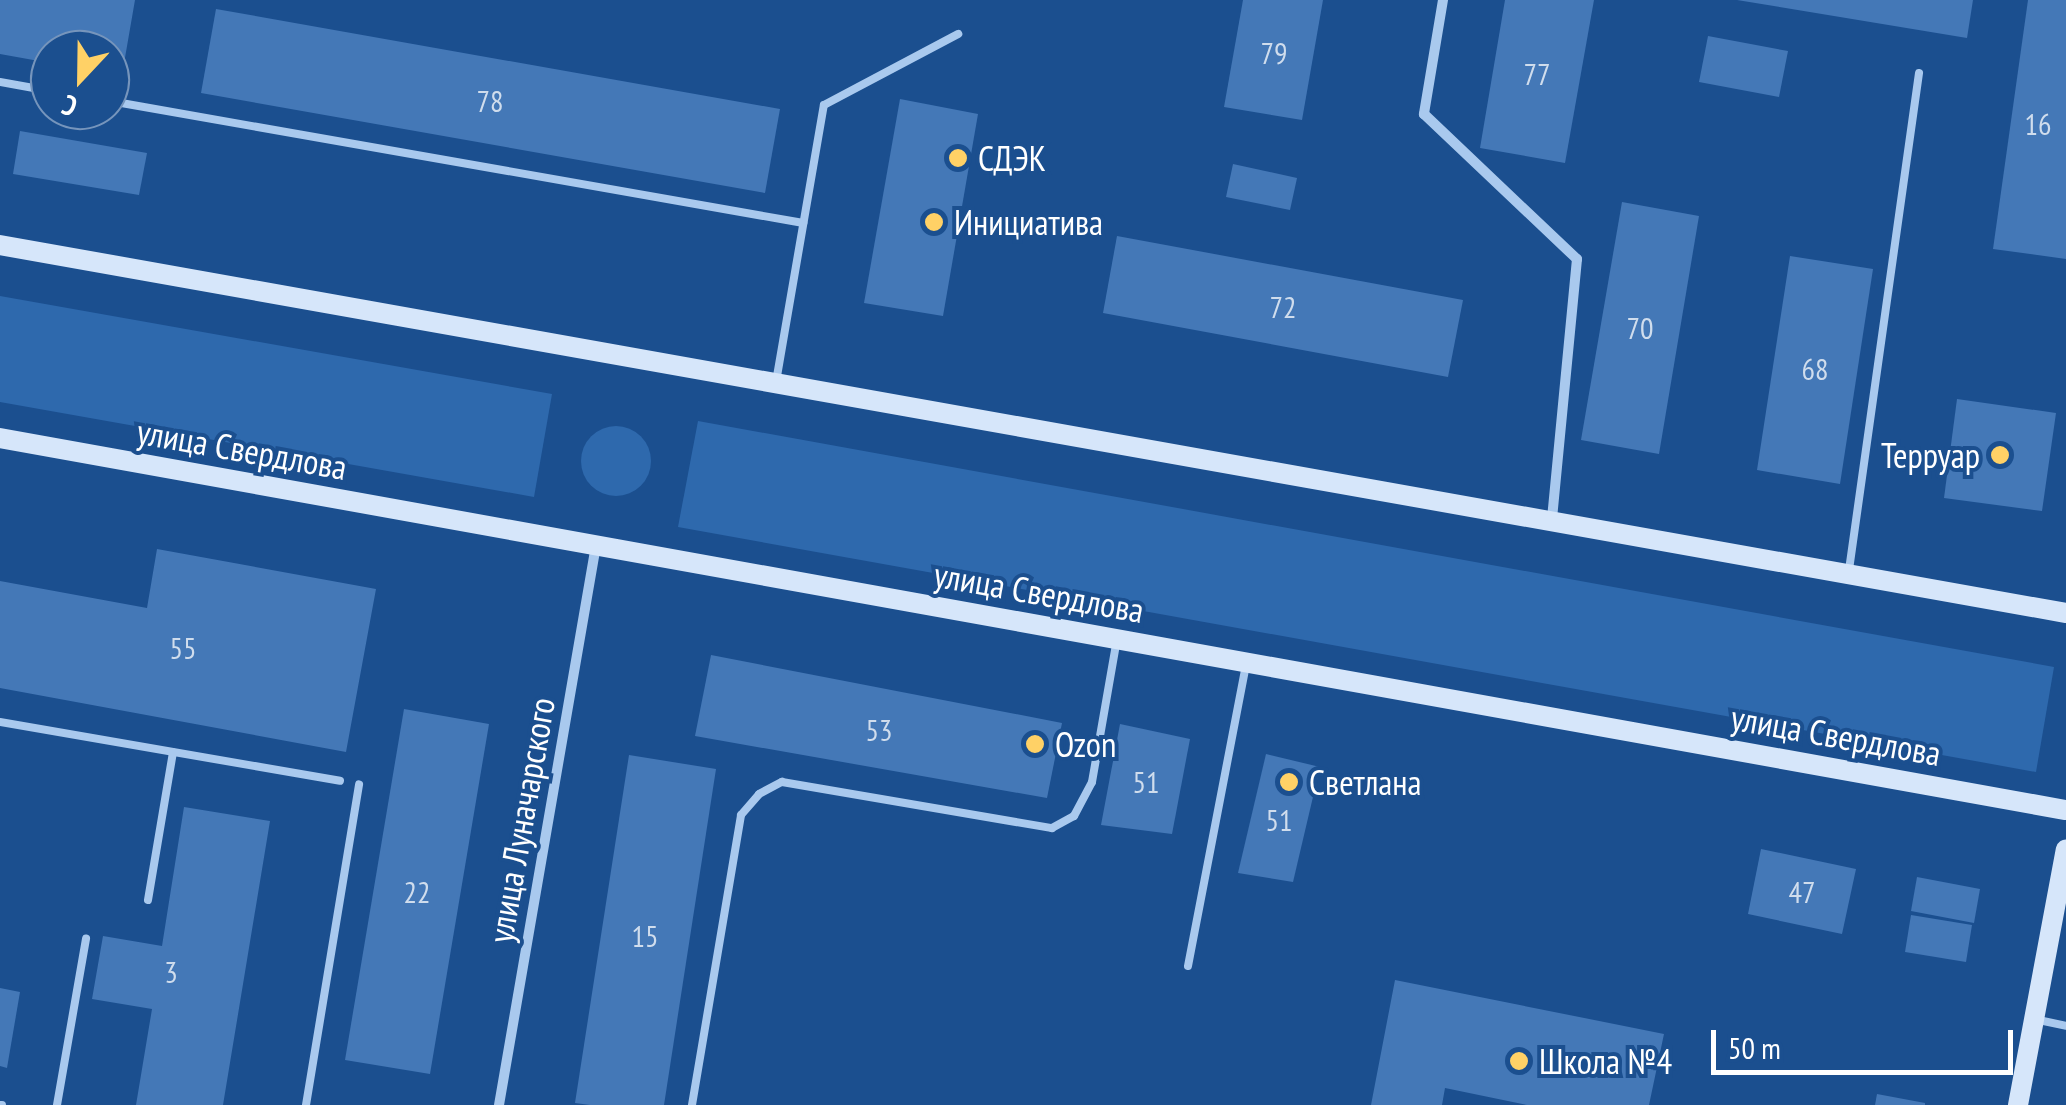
<!DOCTYPE html>
<meta charset="utf-8">
<style>
body{margin:0}
#map{position:relative;width:2066px;height:1105px;overflow:hidden;background:#1b4f8f;font-family:"PT Sans Narrow",sans-serif}
div>[style]{position:absolute}
.green>*{inset:0;background:#2e69ad}
.round{border-radius:50%}
.building>*{inset:0;background:#4478b7}
.lane>*{height:8px;margin:-4px;padding:0 4px;transform-origin:4px;border-radius:4px;background:#a9c9ee}
.street>*{height:10px;margin:-5px;padding:0 5px;transform-origin:5px;border-radius:5px;background:#a9c9ee}
.secondary>*{height:20px;margin:-10px;padding:0 10px;transform-origin:10px;border-radius:10px;background:#d6e6fa}
.dots>*{width:28px;height:28px;translate:-50% -50%;box-sizing:border-box;border:5px solid #1b4f8f;border-radius:50%}
span{translate:-50% -50%;white-space:nowrap;text-align:center;line-height:1.15;-webkit-text-stroke:8px #1b4f8f;paint-order:stroke}
.number-label{font-size:30px;color:#d0dded}
.number-label span{-webkit-text-stroke-width:0}
.poi-label{font-size:35px;color:#fff}
.left{translate:0 -50%;text-align:left}
.right{translate:-100% -50%;text-align:right}
.street-label{font-size:35px;color:#fff}
.north{position:absolute;left:30px;top:30px;width:100px;height:100px;box-sizing:border-box;background:#1b4f8f;border:2px solid #7695bc;border-radius:50%;rotate:202deg;font-size:28px;font-weight:700;line-height:40px;text-align:center;color:#fff}
.north::after{content:'';display:block;margin:auto;width:35px;height:45px;background:#ffd166;clip-path:polygon(50% 0,100% 100%,50% 72%,0 100%)}
.scale{position:absolute;left:1711px;top:1030px;width:302px;height:45px;box-sizing:border-box;border:5px solid #fff;border-top:0;padding-left:12px;font-size:30px;line-height:35px;white-space:nowrap;color:#fff;-webkit-text-stroke:8px #1b4f8f;paint-order:stroke}
</style>
<div id="map">
<div class="green">
<i style="clip-path:polygon(0 296px,552px 394px,534px 497px,0 402px)"></i>
<i style="clip-path:polygon(698px 421px,2054px 667px,2036px 772px,678px 527px)"></i>
<i class="round" style="left:581px;top:426px;width:70px;height:70px"></i>
</div>
<div class="building">
<i style="clip-path:polygon(0 0,135px 0,122px 75px,110px 73px,110px 50px,50px 50px,50px 63px,0 54px)"></i>
<i style="clip-path:polygon(1243px 0,1323px 0,1302px 120px,1224px 107px)"></i>
<i style="clip-path:polygon(1505px 0,1594px 0,1565px 163px,1480px 148px)"></i>
<i style="clip-path:polygon(1737px 0,1973px 0,1967px 38px)"></i>
<i style="clip-path:polygon(2028px 0,2066px 0,2066px 259px,1993px 249px)"></i>
<i style="clip-path:polygon(216px 9px,780px 109px,765px 193px,201px 93px)"></i>
<i style="clip-path:polygon(1708px 36px,1788px 51px,1779px 97px,1699px 82px)"></i>
<i style="clip-path:polygon(900px 99px,978px 114px,943px 316px,864px 303px)"></i>
<i style="clip-path:polygon(20px 131px,147px 153px,139px 195px,13px 174px)"></i>
<i style="clip-path:polygon(1233px 164px,1297px 178px,1290px 210px,1226px 197px)"></i>
<i style="clip-path:polygon(1622px 202px,1699px 216px,1659px 454px,1581px 440px)"></i>
<i style="clip-path:polygon(1117px 236px,1463px 300px,1448px 377px,1103px 313px)"></i>
<i style="clip-path:polygon(1790px 256px,1873px 269px,1840px 484px,1757px 470px)"></i>
<i style="clip-path:polygon(1957px 399px,2056px 413px,2042px 511px,1944px 498px)"></i>
<i style="clip-path:polygon(157px 549px,376px 589px,346px 752px,0 688px,0 581px,147px 608px)"></i>
<i style="clip-path:polygon(711px 655px,1062px 723px,1047px 798px,695px 736px)"></i>
<i style="clip-path:polygon(404px 709px,489px 724px,430px 1074px,345px 1060px)"></i>
<i style="clip-path:polygon(1120px 724px,1190px 739px,1172px 834px,1101px 825px)"></i>
<i style="clip-path:polygon(1266px 754px,1320px 767px,1293px 882px,1238px 873px)"></i>
<i style="clip-path:polygon(629px 755px,716px 769px,664px 1105px,590px 1105px,575px 1103px)"></i>
<i style="clip-path:polygon(184px 807px,270px 821px,223px 1105px,136px 1105px,152px 1009px,92px 999px,103px 936px,162px 946px)"></i>
<i style="clip-path:polygon(1761px 849px,1856px 869px,1842px 934px,1748px 914px)"></i>
<i style="clip-path:polygon(1917px 877px,1980px 889px,1974px 923px,1911px 911px)"></i>
<i style="clip-path:polygon(1911px 915px,1972px 925px,1966px 962px,1905px 952px)"></i>
<i style="clip-path:polygon(1395px 980px,1664px 1034px,1649px 1105px,1527px 1105px,1445px 1088px,1442px 1105px,1371px 1105px)"></i>
<i style="clip-path:polygon(0 988px,20px 992px,7px 1068px,0 1066px)"></i>
<i style="clip-path:polygon(1877px 1094px,1925px 1103px,1925px 1105px,1875px 1105px)"></i>
</div>
<div class="lane">
<i style="left:0;top:82px;width:51px;rotate:10.2deg"></i>
<i style="left:110px;top:101px;width:704px;rotate:9.98deg"></i>
<i style="left:776px;top:382px;width:281px;rotate:-80.2deg"></i>
<i style="left:824px;top:105px;width:152px;rotate:-27.9deg"></i>
<i style="left:1849px;top:570px;width:502px;rotate:-81.98deg"></i>
<i style="left:0;top:722px;width:345px;rotate:9.8deg"></i>
<i style="left:148px;top:900px;width:150px;rotate:-80.4deg"></i>
<i style="left:1188px;top:966px;width:306px;rotate:-79.1deg"></i>
<i style="left:2034px;top:1019px;width:33px;rotate:12deg"></i>
<i style="left:0;top:1105px;width:2px"></i>
<i style="left:57px;top:1105px;width:169px;rotate:-80.1deg"></i>
<i style="left:306px;top:1105px;width:325px;rotate:-80.6deg"></i>
<i style="left:692px;top:1105px;width:294px;rotate:-80.4deg"></i>
<i style="left:741px;top:815px;width:28px;rotate:-49deg"></i>
<i style="left:759px;top:794px;width:26px;rotate:-28deg"></i>
<i style="left:782px;top:782px;width:274px;rotate:9.7deg"></i>
<i style="left:1052px;top:828px;width:25px;rotate:-29deg"></i>
<i style="left:1074px;top:816px;width:38px;rotate:-62deg"></i>
<i style="left:1092px;top:782px;width:145px;rotate:-80.1deg"></i>
</div>
<div class="street">
<i style="left:1443px;top:0;width:116px;rotate:99.5deg"></i>
<i style="left:1424px;top:114px;width:211px;rotate:43.5deg"></i>
<i style="left:1577px;top:259px;width:263px;rotate:95.5deg"></i>
<i style="left:499px;top:1105px;width:568px;rotate:-80.17deg"></i>
</div>
<div class="secondary">
<i style="left:0;top:245px;width:2099px;rotate:10.1deg"></i>
<i style="left:0;top:438px;width:2099px;rotate:10.21deg"></i>
<i style="left:2018px;top:1105px;width:260px;rotate:-79.4deg"></i>
</div>
<div class="dots">
<i style="left:958px;top:158px;background:#ffd166"></i>
<i style="left:934px;top:222px;background:#ffd166"></i>
<i style="left:2000px;top:455px;background:#ffd166"></i>
<i style="left:1035px;top:744px;background:#ffd166"></i>
<i style="left:1289px;top:782px;background:#ffd166"></i>
<i style="left:1519px;top:1061px;background:#ffd166"></i>
</div>
<div class="number-label">
<span style="left:1274px;top:53px">79</span>
<span style="left:1537px;top:74px">77</span>
<span style="left:490px;top:101px">78</span>
<span style="left:2038px;top:124px">16</span>
<span style="left:1283px;top:307px">72</span>
<span style="left:1640px;top:328px">70</span>
<span style="left:1815px;top:369px">68</span>
<span style="left:183px;top:648px">55</span>
<span style="left:879px;top:730px">53</span>
<span style="left:1146px;top:782px">51</span>
<span style="left:1279px;top:820px">51</span>
<span style="left:417px;top:892px">22</span>
<span style="left:1802px;top:892px">47</span>
<span style="left:645px;top:936px">15</span>
<span style="left:171px;top:972px">3</span>
</div>
<div class="poi-label">
<span class="left" style="left:978px;top:158px">СДЭК</span>
<span class="left" style="left:954px;top:222px">Инициатива</span>
<span class="right" style="left:1980px;top:455px">Терруар</span>
<span class="left" style="left:1055px;top:744px">Ozon</span>
<span class="left" style="left:1309px;top:782px">Светлана</span>
<span class="left" style="left:1539px;top:1061px">Школа №4</span>
</div>
<div class="street-label">
<span style="left:242px;top:449px;rotate:10deg">улица Свердлова</span>
<span style="left:1039px;top:592px;rotate:10deg">улица Свердлова</span>
<span style="left:1836px;top:735px;rotate:10deg">улица Свердлова</span>
<span style="left:521px;top:820px;rotate:-80deg">улица Луначарского</span>
</div>
<div class="north">С</div>
<div class="scale">50 m</div>
</div>
